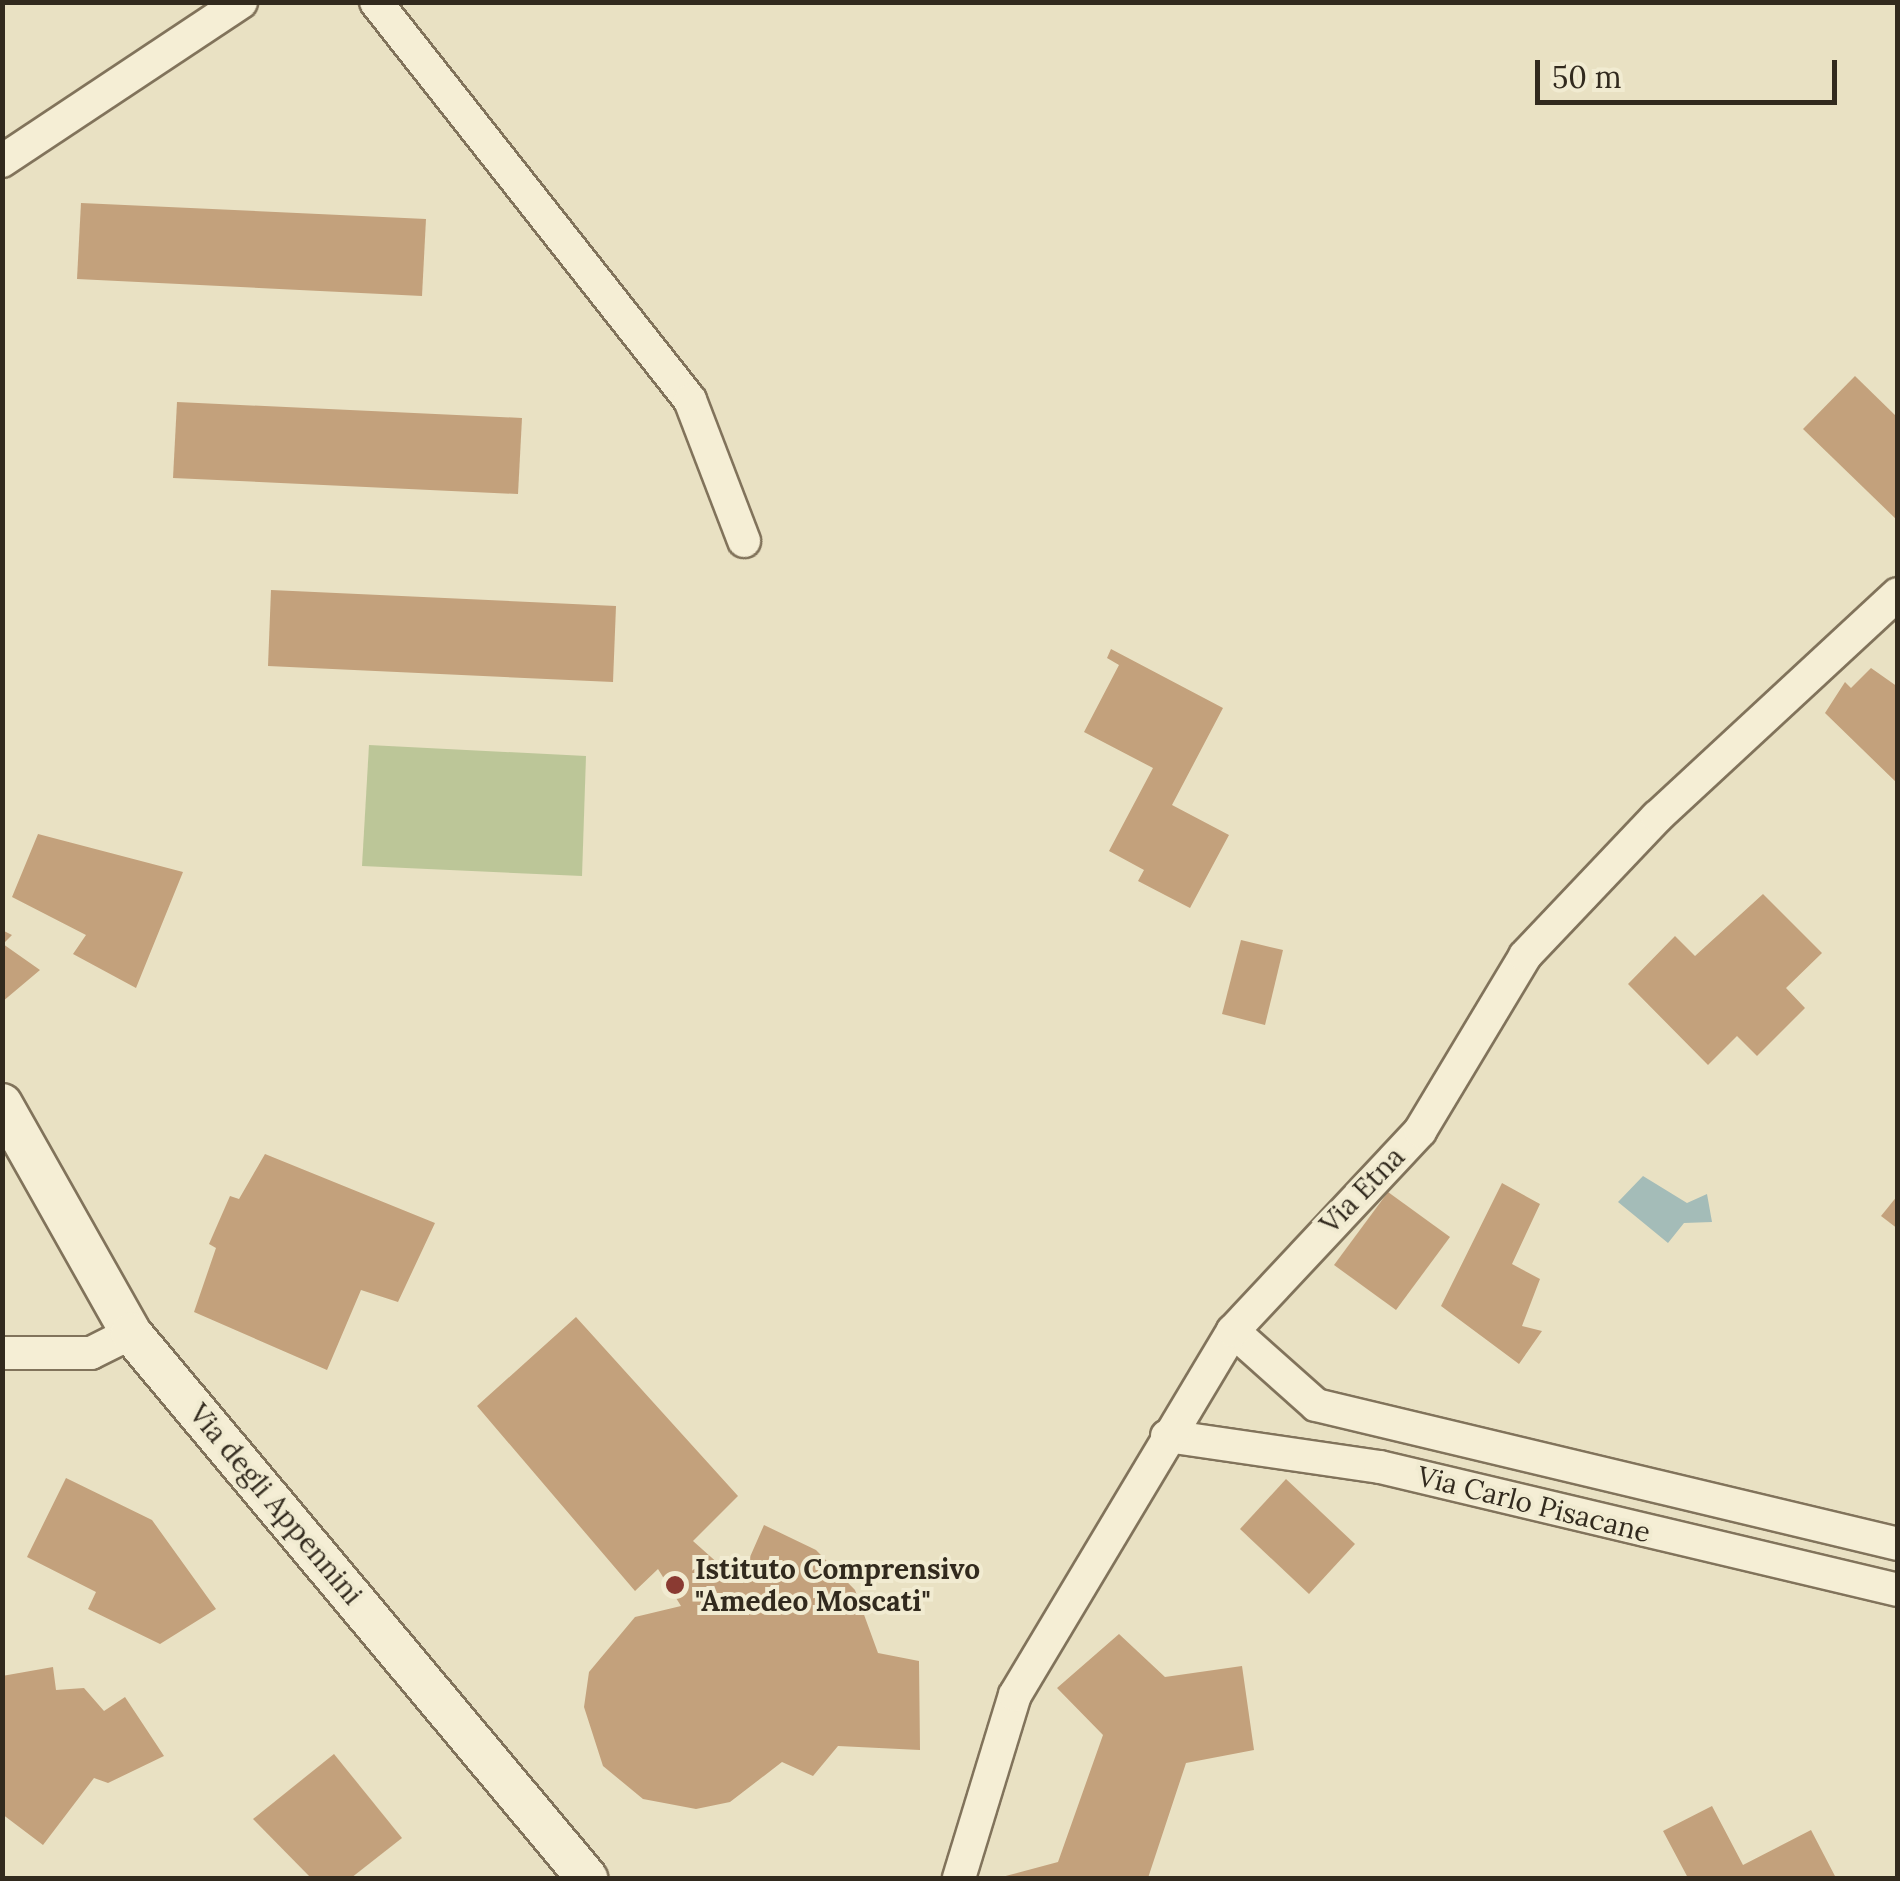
<!DOCTYPE html>
<style>
body{margin:0}
#map{position:relative;width:1900px;height:1881px;overflow:hidden;background:#e9e1c3;font-family:Lora,serif}
div>[style]{position:absolute}
.green>*{inset:0;background:#bcc698}
.water>*{inset:0;background:#a4bcb8}
.building>*{inset:0;background:#c3a17c}
.roads{filter:drop-shadow(2px 0 #81735b) drop-shadow(-2px 0 #81735b) drop-shadow(0 2px #81735b) drop-shadow(0 -2px #81735b)}
.minor>*{height:32px;margin:-16px;padding:0 16px;transform-origin:16px;border-radius:16px;background:#f5eed5}
.tertiary>*{height:40px;margin:-20px;padding:0 20px;transform-origin:20px;border-radius:20px;background:#f5eed5}
.dots>*{width:28px;height:28px;translate:-50% -50%;box-sizing:border-box;border:5px solid #f1ebd1;border-radius:50%}
span{translate:-50% -50%;white-space:nowrap;text-align:center;line-height:1.15;-webkit-text-stroke:8px #f1ebd1;paint-order:stroke}
.street-label{font-size:28px;color:#322a1e}
.poi-label{font-size:28px;color:#322a1e;font-weight:700}
.left{translate:0 -50%;text-align:left}
.frame{position:absolute;inset:0;border:5px solid #322a1e;pointer-events:none}
.scale{position:absolute;left:1535px;top:60px;width:302px;height:45px;box-sizing:border-box;border:5px solid #322a1e;border-top:0;padding-left:12px;font-size:30px;line-height:35px;white-space:nowrap;color:#322a1e;-webkit-text-stroke:8px #f1ebd1;paint-order:stroke}
</style>
<div id="map">
<div class="green">
<i style="clip-path:polygon(369px 745px,586px 756px,582px 876px,362px 866px)"></i>
</div>
<div class="water">
<i style="clip-path:polygon(1643px 1176px,1687px 1203px,1707px 1194px,1712px 1222px,1684px 1223px,1668px 1243px,1618px 1202px)"></i>
</div>
<div class="building">
<i style="clip-path:polygon(81px 203px,426px 219px,422px 296px,77px 279px)"></i>
<i style="clip-path:polygon(1855px 376px,1898px 418px,1898px 521px,1803px 429px)"></i>
<i style="clip-path:polygon(177px 402px,522px 418px,518px 494px,173px 478px)"></i>
<i style="clip-path:polygon(271px 590px,616px 606px,613px 682px,268px 666px)"></i>
<i style="clip-path:polygon(1111px 649px,1223px 708px,1172px 805px,1229px 835px,1190px 908px,1138px 881px,1144px 870px,1109px 851px,1153px 768px,1084px 732px,1119px 665px,1107px 658px)"></i>
<i style="clip-path:polygon(1871px 668px,1898px 687px,1898px 784px,1825px 713px,1845px 682px,1851px 688px)"></i>
<i style="clip-path:polygon(38px 834px,183px 872px,136px 988px,73px 954px,86px 935px,12px 897px)"></i>
<i style="clip-path:polygon(1763px 894px,1822px 953px,1786px 988px,1805px 1008px,1757px 1056px,1737px 1036px,1708px 1065px,1628px 984px,1675px 936px,1695px 956px)"></i>
<i style="clip-path:polygon(2px 930px,12px 935px,3px 944px,40px 970px,2px 1002px)"></i>
<i style="clip-path:polygon(1241px 940px,1283px 950px,1265px 1025px,1222px 1014px)"></i>
<i style="clip-path:polygon(265px 1154px,435px 1223px,398px 1302px,361px 1290px,327px 1370px,194px 1312px,216px 1248px,209px 1244px,230px 1196px,239px 1199px)"></i>
<i style="clip-path:polygon(1502px 1183px,1540px 1204px,1512px 1264px,1540px 1279px,1522px 1326px,1542px 1331px,1519px 1364px,1441px 1306px)"></i>
<i style="clip-path:polygon(1388px 1192px,1450px 1237px,1396px 1310px,1334px 1265px)"></i>
<i style="clip-path:polygon(1898px 1195px,1898px 1229px,1881px 1216px)"></i>
<i style="clip-path:polygon(576px 1317px,738px 1496px,693px 1541px,739px 1582px,764px 1525px,816px 1550px,855px 1590px,878px 1653px,919px 1661px,920px 1750px,838px 1746px,813px 1776px,782px 1762px,730px 1802px,696px 1809px,643px 1799px,603px 1766px,584px 1707px,589px 1672px,635px 1617px,681px 1606px,658px 1569px,635px 1591px,477px 1406px)"></i>
<i style="clip-path:polygon(66px 1478px,152px 1520px,216px 1609px,160px 1644px,88px 1609px,96px 1592px,27px 1557px)"></i>
<i style="clip-path:polygon(1286px 1479px,1355px 1544px,1309px 1594px,1240px 1529px)"></i>
<i style="clip-path:polygon(1119px 1634px,1165px 1677px,1242px 1666px,1254px 1750px,1186px 1763px,1148px 1878px,998px 1878px,1058px 1862px,1103px 1735px,1057px 1688px)"></i>
<i style="clip-path:polygon(53px 1667px,56px 1690px,84px 1688px,104px 1711px,125px 1697px,164px 1756px,108px 1783px,94px 1778px,43px 1845px,2px 1814px,2px 1676px)"></i>
<i style="clip-path:polygon(334px 1754px,402px 1838px,351px 1878px,311px 1878px,253px 1819px)"></i>
<i style="clip-path:polygon(1712px 1806px,1743px 1865px,1811px 1830px,1836px 1878px,1688px 1878px,1663px 1831px)"></i>
</div>
<div class="roads">
<div class="minor">
<i style="left:376px;top:2px;width:507px;rotate:51.73deg"></i>
<i style="left:690px;top:400px;width:151px;rotate:69deg"></i>
<i style="left:2px;top:161px;width:287px;rotate:-33.6deg"></i>
<i style="left:1233px;top:1331px;width:111px;rotate:41.7deg"></i>
<i style="left:1316px;top:1405px;width:598px;rotate:13.43deg"></i>
<i style="left:2px;top:1353px;width:89px"></i>
<i style="left:91px;top:1353px;width:45px;rotate:-26.6deg"></i>
<i style="left:1167px;top:1436px;width:215px;rotate:8.3deg"></i>
<i style="left:1380px;top:1467px;width:532px;rotate:13.36deg"></i>
<i style="left:959px;top:1878px;width:191px;rotate:-73deg"></i>
<i style="left:1015px;top:1695px;width:424px;rotate:-59.1deg"></i>
<i style="left:1233px;top:1331px;width:274px;rotate:-46.9deg"></i>
<i style="left:1420px;top:1131px;width:204px;rotate:-59deg"></i>
<i style="left:1525px;top:956px;width:192px;rotate:-46.5deg"></i>
<i style="left:1657px;top:817px;width:328px;rotate:-42.8deg"></i>
</div>
<div class="tertiary">
<i style="left:2px;top:1104px;width:263px;rotate:60.6deg"></i>
<i style="left:131px;top:1333px;width:711px;rotate:50.08deg"></i>
</div>
</div>
<div class="dots">
<i style="left:675px;top:1585px;background:#8a3a32"></i>
</div>
<div class="street-label">
<span style="left:1362px;top:1190px;rotate:-46deg">Via Etna</span>
<span style="left:276px;top:1504px;rotate:50deg">Via degli Appennini</span>
<span style="left:1534px;top:1504px;rotate:14deg">Via Carlo Pisacane</span>
</div>
<div class="poi-label">
<span class="left" style="left:695px;top:1585px">Istituto Comprensivo<br>"Amedeo Moscati"</span>
</div>
<div class="frame"></div>
<div class="scale">50 m</div>
</div>
